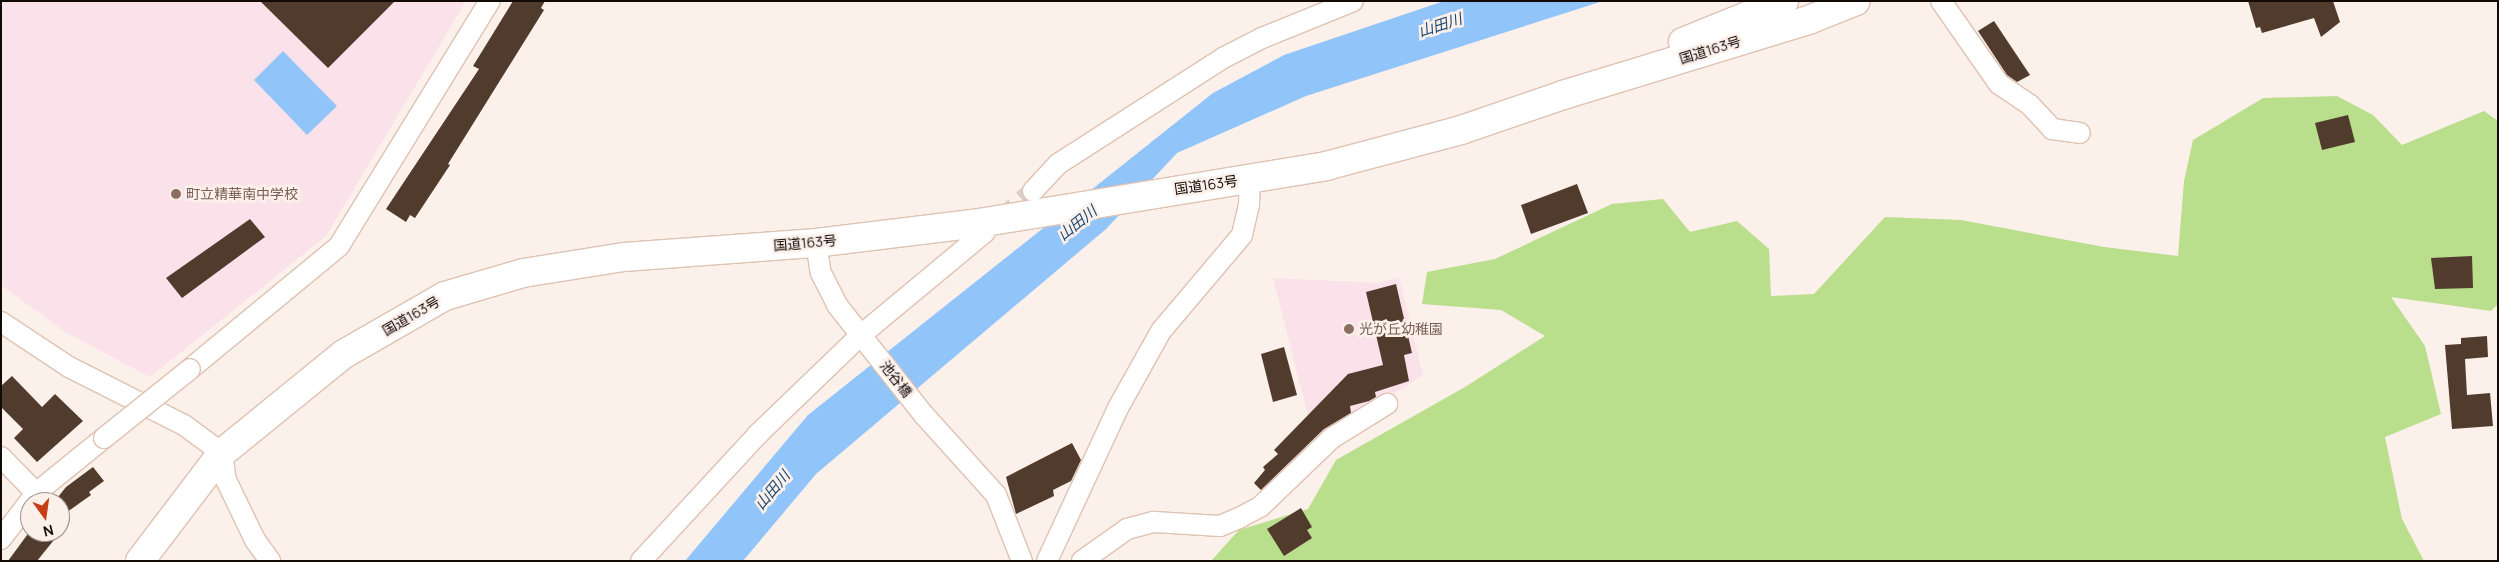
<!DOCTYPE html>
<meta charset="utf-8">
<style>
body{margin:0}
#map{position:relative;width:2499px;height:562px;overflow:hidden;background:#fcf0ea;font-family:Manrope,"Noto Sans JP",sans-serif}
div>[style]{position:absolute}
.education>*{inset:0;background:#fbe1e9}
.green>*{inset:0;background:#b9de8c}
.water>*{inset:0;background:#91c5fa}
.building>*{inset:0;background:#513b2d}
.minor-tunnel>*{height:20px;margin-top:-10px;transform-origin:0;background:repeating-linear-gradient(90deg,#d9cec8 0 20px,transparent 0 30px)}
.roads{filter:drop-shadow(1px 0 #dec2b2) drop-shadow(-1px 0 #dec2b2) drop-shadow(0 1px #dec2b2) drop-shadow(0 -1px #dec2b2)}
.minor>*{height:20px;margin:-10px;padding:0 10px;transform-origin:10px;border-radius:10px;background:#fff}
.highway>*{height:28px;margin:-14px;padding:0 14px;transform-origin:14px;border-radius:14px;background:#fff}
.bridges{filter:drop-shadow(1px 0 #dec2b2) drop-shadow(-1px 0 #dec2b2) drop-shadow(0 1px #dec2b2) drop-shadow(0 -1px #dec2b2)}
.minor-bridge>*{height:20px;margin:-10px;padding:0 10px;transform-origin:10px;border-radius:10px;background:#fff}
.dots>*{width:14px;height:14px;translate:-50% -50%;box-sizing:border-box;border:2px solid #fcf0ea;border-radius:50%}
span{translate:-50% -50%;white-space:nowrap;text-align:center;line-height:1.15;-webkit-text-stroke:5px #fcf0ea;paint-order:stroke}
.street-label{font-size:14px;color:#130a06}
.education-label{font-size:14px;color:#785e54}
.left{translate:0 -50%;text-align:left}
.water-label{font-size:15px;color:#194872;font-style:italic}
.frame{position:absolute;inset:0;border:2px solid #130a06;pointer-events:none}
.north{position:absolute;left:20px;top:492px;width:50px;height:50px;box-sizing:border-box;background:#fcf0ea;border:1px solid #9f948f;border-radius:50%;rotate:166deg;font-size:14px;font-weight:700;line-height:20px;text-align:center;color:#130a06}
.north::after{content:'';display:block;margin:auto;width:18px;height:22px;background:#c63d16;clip-path:polygon(50% 0,100% 100%,50% 72%,0 100%)}
</style>
<div id="map">
<div class="education">
<i style="clip-path:polygon(1px 1px,466px 1px,326px 236px,150px 377px,65px 332px,1px 285px)"></i>
<i style="clip-path:polygon(1399px 277px,1423px 375px,1323px 439px,1313px 435px,1273px 278px,1378px 283px)"></i>
</div>
<div class="green">
<i style="clip-path:polygon(2337px 96px,2373px 115px,2402px 145px,2484px 111px,2498px 121px,2498px 304px,2491px 311px,2391px 297px,2425px 346px,2441px 414px,2385px 437px,2402px 519px,2424px 561px,1211px 561px,1239px 530px,1308px 509px,1336px 460px,1465px 387px,1545px 336px,1501px 310px,1422px 304px,1427px 272px,1495px 259px,1612px 204px,1663px 199px,1690px 232px,1737px 221px,1769px 249px,1771px 296px,1814px 294px,1885px 217px,1961px 220px,2104px 247px,2178px 256px,2184px 181px,2193px 140px,2263px 98px)"></i>
</div>
<div class="water">
<i style="clip-path:polygon(1444px 1px,1603px 1px,1306px 96px,1177px 153px,1106px 229px,816px 474px,743px 561px,685px 561px,808px 415px,1213px 93px,1284px 55px)"></i>
<i style="clip-path:polygon(283px 51px,337px 106px,307px 135px,254px 80px)"></i>
</div>
<div class="building">
<i style="clip-path:polygon(260px 1px,395px 1px,328px 68px)"></i>
<i style="clip-path:polygon(513px 1px,545px 1px,541px 8px,544px 10px,448px 164px,450px 165px,415px 218px,410px 215px,406px 222px,386px 209px,479px 69px,473px 66px)"></i>
<i style="clip-path:polygon(2248px 1px,2333px 1px,2340px 22px,2321px 37px,2314px 18px,2262px 33px,2260px 27px,2256px 28px)"></i>
<i style="clip-path:polygon(1994px 21px,2030px 75px,2017px 82px,2007px 75px,1978px 31px)"></i>
<i style="clip-path:polygon(2348px 115px,2355px 142px,2322px 150px,2315px 123px)"></i>
<i style="clip-path:polygon(1577px 184px,1588px 213px,1531px 234px,1521px 205px)"></i>
<i style="clip-path:polygon(250px 219px,265px 237px,182px 298px,166px 278px)"></i>
<i style="clip-path:polygon(2472px 256px,2473px 288px,2435px 289px,2431px 258px)"></i>
<i style="clip-path:polygon(1396px 284px,1412px 353px,1404px 355px,1409px 381px,1375px 392px,1376px 397px,1369px 401px,1350px 406px,1351px 413px,1324px 429px,1261px 490px,1254px 483px,1265px 470px,1263px 467px,1278px 454px,1274px 450px,1348px 374px,1383px 365px,1366px 292px)"></i>
<i style="clip-path:polygon(2487px 336px,2488px 357px,2465px 359px,2467px 395px,2490px 393px,2493px 426px,2452px 429px,2445px 345px,2461px 344px,2461px 338px)"></i>
<i style="clip-path:polygon(1284px 347px,1297px 395px,1273px 402px,1261px 354px)"></i>
<i style="clip-path:polygon(12px 376px,42px 407px,55px 394px,83px 421px,37px 462px,14px 438px,23px 429px,1px 407px,1px 386px)"></i>
<i style="clip-path:polygon(1072px 443px,1081px 460px,1071px 481px,1053px 490px,1054px 496px,1016px 514px,1006px 477px)"></i>
<i style="clip-path:polygon(93px 467px,104px 481px,89px 492px,91px 495px,63px 515px,70px 520px,37px 561px,8px 561px,30px 531px,60px 532px,60px 502px,54px 502px,66px 487px)"></i>
<i style="clip-path:polygon(1301px 508px,1312px 527px,1307px 530px,1312px 538px,1284px 556px,1267px 529px)"></i>
</div>
<div class="minor-tunnel">
<i style="left:1000px;top:220px;width:44px;rotate:-41.3deg"></i>
</div>
<div class="roads">
<div class="minor">
<i style="left:1941px;top:1px;width:101px;rotate:55.1deg"></i>
<i style="left:1999px;top:84px;width:37px;rotate:34deg"></i>
<i style="left:2030px;top:105px;width:33px;rotate:47deg"></i>
<i style="left:2052px;top:129px;width:28px;rotate:8deg"></i>
<i style="left:1033px;top:191px;width:37px;rotate:-47deg"></i>
<i style="left:1058px;top:164px;width:196px;rotate:-32.7deg"></i>
<i style="left:1223px;top:58px;width:44px;rotate:-27.1deg"></i>
<i style="left:1262px;top:38px;width:98px;rotate:-22.1deg"></i>
<i style="left:816px;top:243px;width:30px;rotate:81deg"></i>
<i style="left:821px;top:273px;width:36px;rotate:63deg"></i>
<i style="left:837px;top:305px;width:140px;rotate:51.7deg"></i>
<i style="left:924px;top:415px;width:108px;rotate:48deg"></i>
<i style="left:996px;top:495px;width:71px;rotate:68.5deg"></i>
<i style="left:1px;top:322px;width:82px;rotate:33.5deg"></i>
<i style="left:69px;top:367px;width:129px;rotate:26.8deg"></i>
<i style="left:184px;top:425px;width:47px;rotate:36.4deg"></i>
<i style="left:222px;top:453px;width:27px;rotate:82deg"></i>
<i style="left:226px;top:480px;width:67px;rotate:64.2deg"></i>
<i style="left:255px;top:540px;width:26px;rotate:54deg"></i>
<i style="left:190px;top:369px;width:193px;rotate:-39.5deg"></i>
<i style="left:339px;top:246px;width:288px;rotate:-58.4deg"></i>
<i style="left:1px;top:457px;width:50px;rotate:45.8deg"></i>
<i style="left:1px;top:539px;width:58px;rotate:-52.7deg"></i>
<i style="left:36px;top:493px;width:87px;rotate:-39deg"></i>
<i style="left:641px;top:561px;width:173px;rotate:-47.3deg"></i>
<i style="left:758px;top:434px;width:143px;rotate:-43.9deg"></i>
<i style="left:861px;top:335px;width:161px;rotate:-39.7deg"></i>
<i style="left:1047px;top:561px;width:169px;rotate:-65.1deg"></i>
<i style="left:1118px;top:408px;width:88px;rotate:-60.8deg"></i>
<i style="left:1161px;top:331px;width:126px;rotate:-49.8deg"></i>
<i style="left:1242px;top:235px;width:31px;rotate:-77deg"></i>
<i style="left:1249px;top:205px;width:26px;rotate:-88deg"></i>
<i style="left:1082px;top:561px;width:55px;rotate:-35.4deg"></i>
<i style="left:1127px;top:529px;width:28px;rotate:-15deg"></i>
<i style="left:1154px;top:522px;width:66px;rotate:3.5deg"></i>
<i style="left:1220px;top:526px;width:21px;rotate:-23deg"></i>
<i style="left:1239px;top:518px;width:24px;rotate:-28deg"></i>
<i style="left:1260px;top:507px;width:100px;rotate:-43.8deg"></i>
<i style="left:1332px;top:438px;width:65px;rotate:-31.7deg"></i>
</div>
<div class="highway">
<i style="left:1683px;top:42px;width:109px;rotate:-22.1deg"></i>
<i style="left:140px;top:561px;width:136px;rotate:-52.8deg"></i>
<i style="left:222px;top:453px;width:157px;rotate:-39.1deg"></i>
<i style="left:344px;top:354px;width:116px;rotate:-29.9deg"></i>
<i style="left:445px;top:296px;width:81px;rotate:-16.4deg"></i>
<i style="left:523px;top:273px;width:102px;rotate:-9deg"></i>
<i style="left:624px;top:257px;width:193px;rotate:-4.2deg"></i>
<i style="left:816px;top:243px;width:164px;rotate:-7deg"></i>
<i style="left:979px;top:223px;width:352px;rotate:-9.3deg"></i>
<i style="left:1326px;top:166px;width:140px;rotate:-14.9deg"></i>
<i style="left:1461px;top:130px;width:108px;rotate:-18.9deg"></i>
<i style="left:1563px;top:95px;width:259px;rotate:-17deg"></i>
<i style="left:1811px;top:19px;width:48px;rotate:-21.8deg"></i>
</div>
</div>
<div class="bridges">
<div class="minor-bridge">
<i style="left:104px;top:438px;width:110px;rotate:-38.7deg"></i>
</div>
</div>
<div class="dots">
<i style="left:176px;top:194px;background:#8d6e63"></i>
<i style="left:1349px;top:329px;background:#8d6e63"></i>
</div>
<div class="street-label">
<span style="left:1710px;top:50px;rotate:-17deg">国道163号</span>
<span style="left:1206px;top:185px;rotate:-8deg">国道163号</span>
<span style="left:805px;top:243px;rotate:-5deg">国道163号</span>
<span style="left:411px;top:316px;rotate:-30deg">国道163号</span>
<span style="left:896px;top:379px;rotate:52deg">池谷橋</span>
</div>
<div class="education-label">
<span class="left" style="left:186px;top:194px">町立精華南中学校</span>
<span class="left" style="left:1359px;top:329px">光が丘幼稚園</span>
</div>
<div class="water-label">
<span style="left:1440px;top:25px;rotate:-18deg">山田川</span>
<span style="left:1077px;top:223px;rotate:-39deg">山田川</span>
<span style="left:772px;top:490px;rotate:-50deg">山田川</span>
</div>
<div class="frame"></div>
<div class="north">N</div>
</div>
